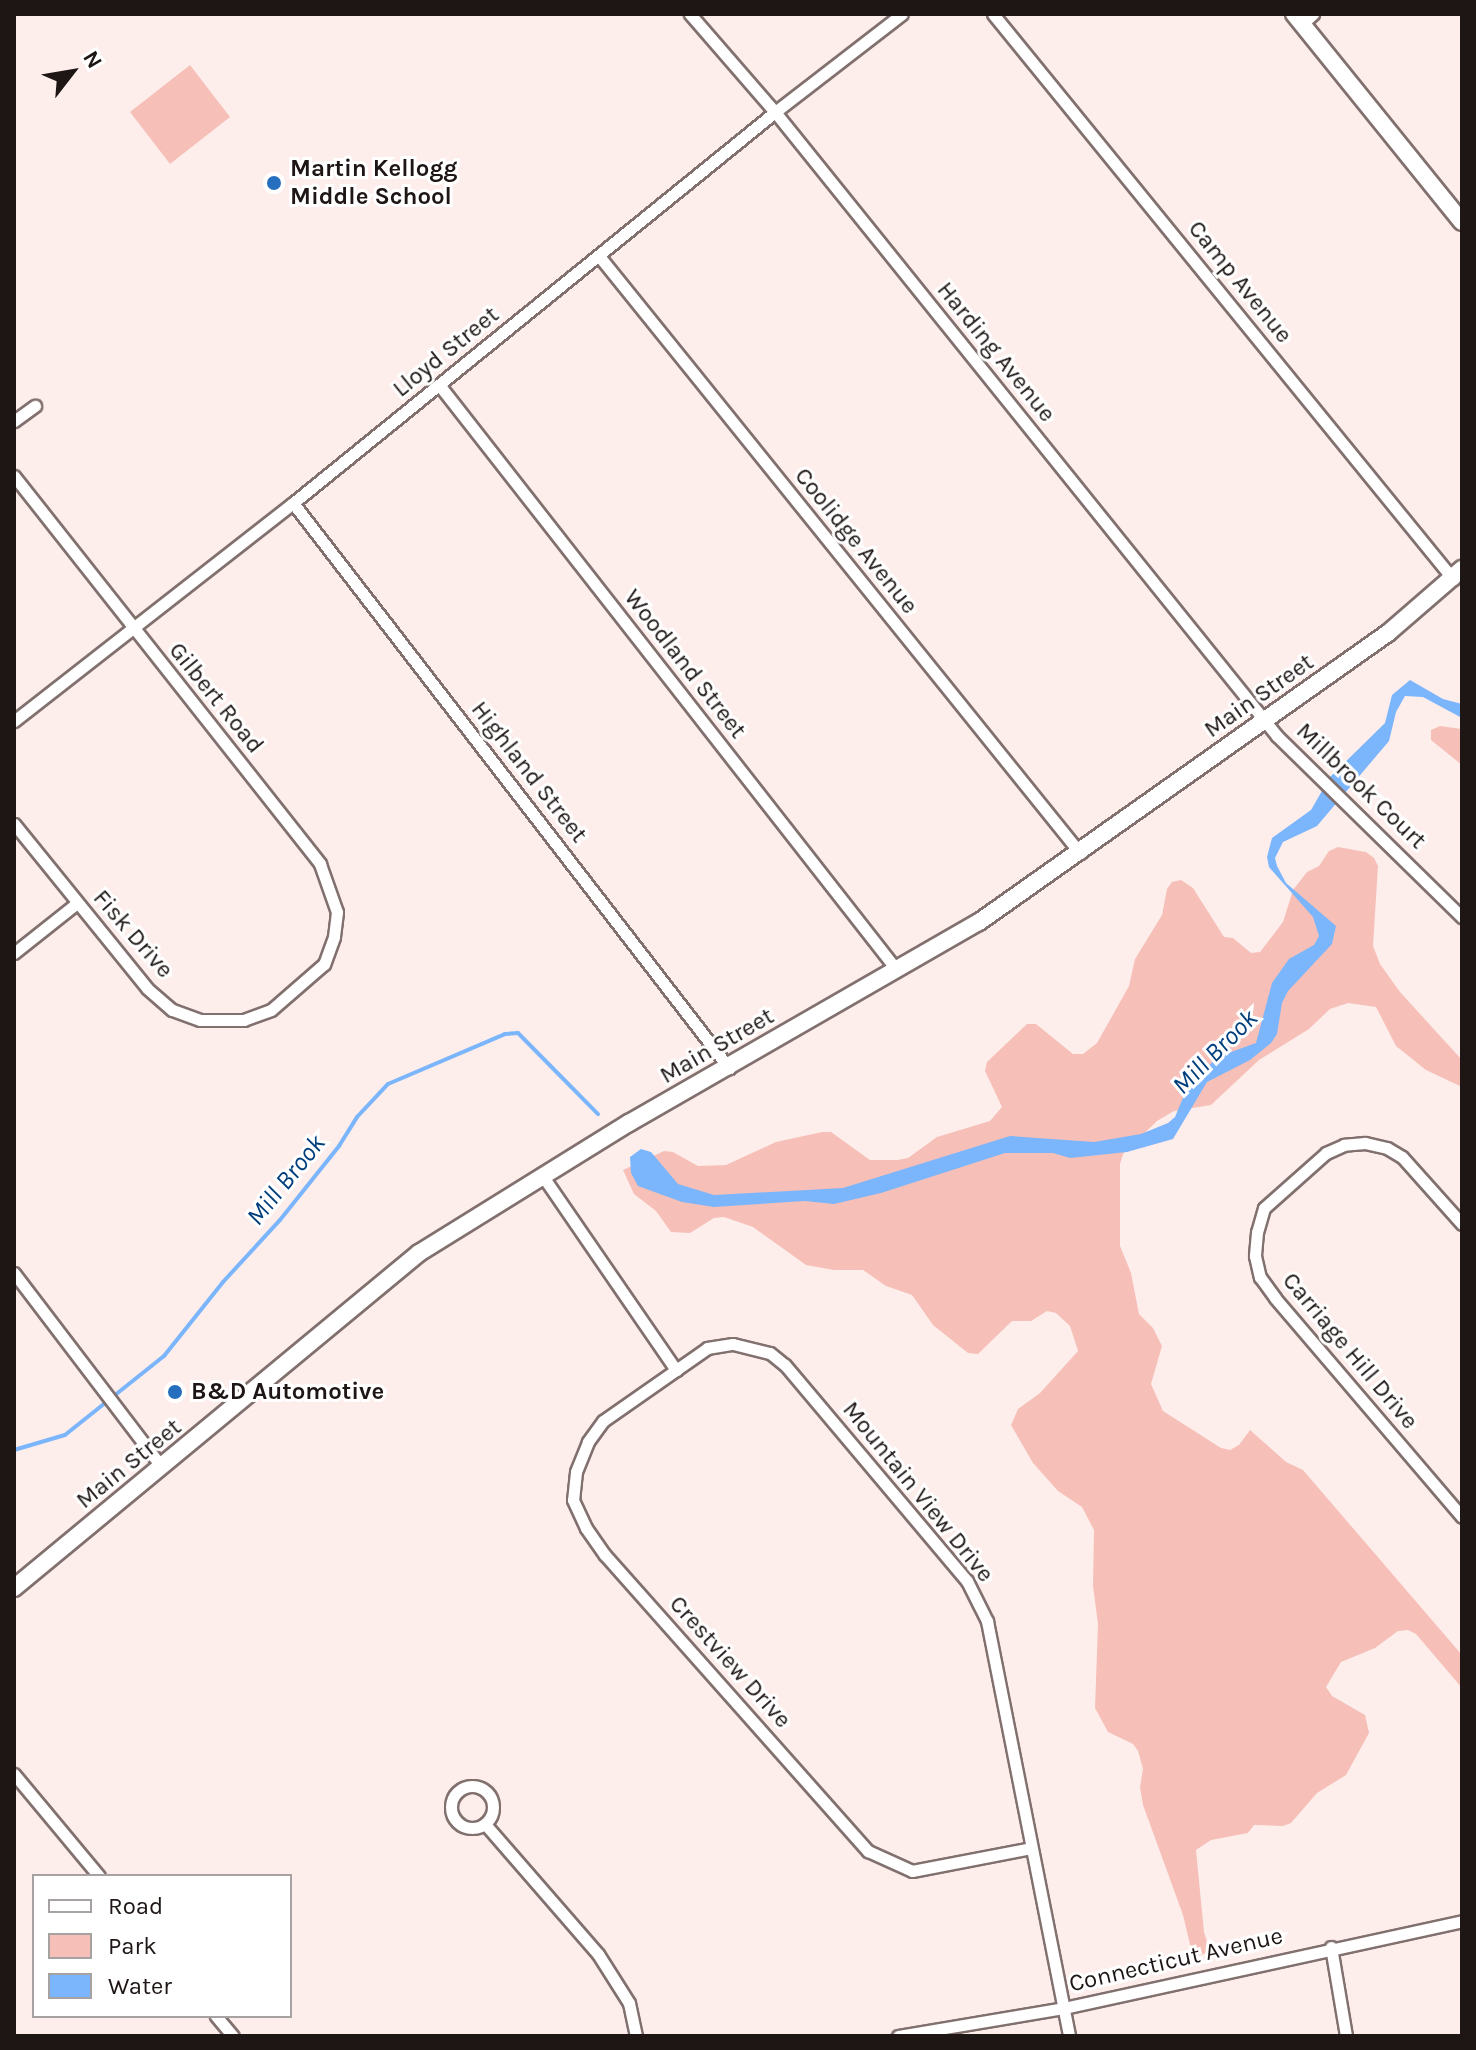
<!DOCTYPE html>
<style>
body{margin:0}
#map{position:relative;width:1476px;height:2050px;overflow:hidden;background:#fdeeec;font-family:Karla,sans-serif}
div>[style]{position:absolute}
.green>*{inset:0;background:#f6c0b8}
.water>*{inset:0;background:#7bb5fb}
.stream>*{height:4px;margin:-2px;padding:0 2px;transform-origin:2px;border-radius:2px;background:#7bb5fb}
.roads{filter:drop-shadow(2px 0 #81706e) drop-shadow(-2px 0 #81706e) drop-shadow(0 2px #81706e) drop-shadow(0 -2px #81706e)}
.street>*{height:11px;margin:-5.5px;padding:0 5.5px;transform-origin:5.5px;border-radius:5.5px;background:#fff}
.street>.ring{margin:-5.5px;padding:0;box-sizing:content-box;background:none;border:11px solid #fff;border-radius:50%}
.secondary>*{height:16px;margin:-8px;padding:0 8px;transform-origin:8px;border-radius:8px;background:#fff}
.dots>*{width:22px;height:22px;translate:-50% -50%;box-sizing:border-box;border:4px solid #fff;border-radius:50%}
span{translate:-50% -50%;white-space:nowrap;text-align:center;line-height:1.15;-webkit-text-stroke:6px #fff;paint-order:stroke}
.poi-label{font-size:24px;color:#1d1615;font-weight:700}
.left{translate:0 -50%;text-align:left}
.street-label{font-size:24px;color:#1d1615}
.water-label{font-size:26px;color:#003e7c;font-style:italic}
.frame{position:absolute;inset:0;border:16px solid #1d1615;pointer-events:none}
.legend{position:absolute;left:32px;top:1874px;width:260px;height:144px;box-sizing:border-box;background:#fff;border:2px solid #a5a2a1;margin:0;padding:10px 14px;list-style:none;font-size:24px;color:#1d1615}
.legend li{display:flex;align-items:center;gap:16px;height:40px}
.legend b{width:40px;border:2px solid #a5a2a1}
.north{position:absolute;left:32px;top:32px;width:80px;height:80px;-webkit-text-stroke:6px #fff;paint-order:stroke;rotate:59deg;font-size:22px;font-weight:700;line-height:32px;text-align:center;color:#1d1615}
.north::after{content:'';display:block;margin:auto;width:28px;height:36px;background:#1d1615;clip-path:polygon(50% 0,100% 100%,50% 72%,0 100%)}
</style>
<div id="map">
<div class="green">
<i style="clip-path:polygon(190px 65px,230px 117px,170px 164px,130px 112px)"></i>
<i style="clip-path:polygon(1440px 726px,1462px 729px,1462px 765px,1431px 740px,1431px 730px)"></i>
<i style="clip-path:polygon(1338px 847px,1366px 852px,1374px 858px,1378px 866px,1373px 946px,1380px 964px,1400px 992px,1462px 1060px,1462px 1087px,1426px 1070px,1396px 1046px,1376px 1007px,1348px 1003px,1330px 1009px,1309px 1029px,1259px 1060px,1211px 1105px,1174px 1111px,1157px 1121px,1123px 1154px,1120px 1164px,1120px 1246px,1131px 1273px,1139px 1314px,1153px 1328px,1162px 1346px,1151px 1384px,1163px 1411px,1221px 1448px,1230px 1450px,1239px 1445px,1250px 1430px,1286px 1462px,1303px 1470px,1462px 1655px,1462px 1688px,1416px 1634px,1408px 1630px,1398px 1631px,1375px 1648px,1341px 1662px,1326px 1687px,1332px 1696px,1365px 1715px,1369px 1733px,1346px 1775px,1317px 1793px,1291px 1823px,1283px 1826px,1254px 1825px,1248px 1833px,1211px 1840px,1196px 1850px,1204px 1932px,1210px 1952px,1193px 1957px,1183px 1915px,1143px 1805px,1140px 1787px,1143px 1769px,1138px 1751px,1133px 1744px,1108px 1732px,1095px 1708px,1098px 1624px,1093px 1586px,1094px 1530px,1082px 1507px,1058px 1491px,1033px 1463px,1011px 1425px,1018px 1409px,1040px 1393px,1078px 1351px,1070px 1326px,1056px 1313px,1047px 1311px,1031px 1321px,1012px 1321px,978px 1354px,968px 1353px,933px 1325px,912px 1295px,886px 1286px,863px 1270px,834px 1270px,806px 1265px,753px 1227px,724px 1217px,714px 1218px,690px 1233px,671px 1232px,656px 1211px,634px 1194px,623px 1170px,664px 1151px,673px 1152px,698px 1166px,726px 1165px,776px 1142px,822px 1132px,831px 1132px,870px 1160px,898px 1160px,908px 1158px,937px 1137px,990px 1121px,1002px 1107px,985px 1071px,987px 1062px,1027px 1024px,1036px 1024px,1073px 1054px,1083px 1054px,1097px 1043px,1129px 986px,1135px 959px,1162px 915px,1167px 889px,1172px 882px,1181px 880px,1193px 888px,1224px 937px,1233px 938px,1251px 953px,1260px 952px,1283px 922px,1293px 890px,1307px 872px,1319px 866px,1329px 851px)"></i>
</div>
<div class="water">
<i style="clip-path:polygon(1410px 680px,1443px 699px,1462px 704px,1462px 718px,1423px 697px,1405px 696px,1396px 712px,1389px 741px,1317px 826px,1283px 842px,1275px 858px,1277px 866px,1286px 883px,1336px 926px,1332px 944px,1288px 991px,1282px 1003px,1277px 1034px,1271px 1043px,1250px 1060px,1207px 1082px,1173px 1139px,1127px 1152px,1070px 1158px,1053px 1153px,1005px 1153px,881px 1193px,834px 1204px,805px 1201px,714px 1207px,682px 1202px,638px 1186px,631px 1173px,630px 1157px,641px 1149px,651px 1152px,678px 1184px,714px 1195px,843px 1188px,1010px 1136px,1094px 1142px,1141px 1134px,1168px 1123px,1175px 1117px,1190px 1081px,1220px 1056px,1256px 1043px,1272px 983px,1289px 959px,1314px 945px,1319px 936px,1313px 917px,1269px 867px,1267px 857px,1272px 838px,1311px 810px,1330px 777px,1385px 723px,1392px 695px)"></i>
</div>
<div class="stream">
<i style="left:14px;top:1450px;width:53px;rotate:-16.4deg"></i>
<i style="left:65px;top:1435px;width:127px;rotate:-38.6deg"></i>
<i style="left:164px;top:1356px;width:95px;rotate:-51.4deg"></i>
<i style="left:223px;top:1282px;width:84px;rotate:-47.4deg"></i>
<i style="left:280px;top:1220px;width:95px;rotate:-51.4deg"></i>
<i style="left:339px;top:1146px;width:34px;rotate:-58deg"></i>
<i style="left:357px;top:1117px;width:45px;rotate:-46.8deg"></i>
<i style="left:388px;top:1084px;width:127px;rotate:-23.1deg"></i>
<i style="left:505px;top:1034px;width:13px;rotate:-4deg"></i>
<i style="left:518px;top:1033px;width:114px;rotate:45.4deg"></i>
</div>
<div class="roads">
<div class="street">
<i style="left:690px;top:14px;width:130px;rotate:49.1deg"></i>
<i style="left:775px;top:112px;width:801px;rotate:51.18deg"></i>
<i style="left:1277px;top:736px;width:259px;rotate:44.4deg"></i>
<i style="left:993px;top:14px;width:729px;rotate:50.85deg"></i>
<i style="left:1302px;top:24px;width:15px;rotate:-42deg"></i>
<i style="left:599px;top:256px;width:767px;rotate:51.14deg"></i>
<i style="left:440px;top:386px;width:740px;rotate:51.97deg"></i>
<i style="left:14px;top:421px;width:26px;rotate:-36deg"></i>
<i style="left:14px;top:476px;width:494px;rotate:51.7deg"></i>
<i style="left:320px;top:864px;width:51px;rotate:70.5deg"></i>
<i style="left:337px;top:912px;width:25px;rotate:97deg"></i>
<i style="left:334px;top:937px;width:29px;rotate:110deg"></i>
<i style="left:324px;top:964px;width:70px;rotate:139deg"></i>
<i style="left:271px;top:1010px;width:29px;rotate:160deg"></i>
<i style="left:244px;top:1020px;width:44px;rotate:180deg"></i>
<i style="left:200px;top:1020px;width:30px;rotate:-160deg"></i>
<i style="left:172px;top:1010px;width:33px;rotate:-139deg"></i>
<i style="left:147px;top:988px;width:211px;rotate:-129deg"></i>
<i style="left:293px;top:503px;width:714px;rotate:52.34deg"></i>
<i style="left:14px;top:721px;width:354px;rotate:-38deg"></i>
<i style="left:293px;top:503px;width:621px;rotate:-39.05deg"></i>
<i style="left:775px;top:112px;width:160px;rotate:-37.7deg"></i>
<i style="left:14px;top:953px;width:80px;rotate:-38.4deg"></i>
<i style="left:542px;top:1175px;width:237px;rotate:55.5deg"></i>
<i style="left:676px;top:1370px;width:38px;rotate:-35deg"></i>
<i style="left:707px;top:1348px;width:26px;rotate:-9deg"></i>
<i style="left:733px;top:1344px;width:38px;rotate:14deg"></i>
<i style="left:770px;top:1353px;width:19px;rotate:39deg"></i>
<i style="left:785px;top:1365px;width:282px;rotate:49.9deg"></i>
<i style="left:967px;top:1581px;width:45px;rotate:63.4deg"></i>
<i style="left:987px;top:1621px;width:423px;rotate:78.8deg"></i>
<i style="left:1462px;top:1224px;width:90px;rotate:-131.8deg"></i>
<i style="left:1402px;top:1157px;width:17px;rotate:-149deg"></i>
<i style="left:1387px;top:1148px;width:23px;rotate:-167deg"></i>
<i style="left:1365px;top:1143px;width:21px;rotate:175deg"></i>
<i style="left:1344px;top:1145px;width:20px;rotate:156deg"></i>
<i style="left:1326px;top:1153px;width:83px;rotate:138.4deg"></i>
<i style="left:1264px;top:1208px;width:25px;rotate:106deg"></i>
<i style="left:1257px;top:1232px;width:24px;rotate:95deg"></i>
<i style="left:1255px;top:1256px;width:22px;rotate:77deg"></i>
<i style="left:1260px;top:1277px;width:26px;rotate:54deg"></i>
<i style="left:1275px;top:1298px;width:288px;rotate:49.5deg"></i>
<i style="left:14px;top:1273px;width:244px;rotate:52.7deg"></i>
<i style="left:676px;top:1370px;width:89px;rotate:145.1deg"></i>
<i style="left:603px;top:1421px;width:26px;rotate:126deg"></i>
<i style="left:588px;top:1442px;width:32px;rotate:112deg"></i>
<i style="left:576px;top:1472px;width:28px;rotate:96deg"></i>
<i style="left:573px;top:1500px;width:31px;rotate:65deg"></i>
<i style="left:586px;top:1528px;width:33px;rotate:55deg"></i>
<i style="left:605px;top:1555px;width:396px;rotate:48.4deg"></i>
<i style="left:868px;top:1851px;width:48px;rotate:24.4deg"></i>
<i style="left:912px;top:1871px;width:121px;rotate:-10.9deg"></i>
<i style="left:14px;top:1774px;width:133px;rotate:50.2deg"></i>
<i class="ring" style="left:451px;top:1786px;width:31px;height:31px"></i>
<i style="left:485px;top:1824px;width:172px;rotate:49deg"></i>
<i style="left:598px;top:1954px;width:58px;rotate:57.7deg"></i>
<i style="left:629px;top:2003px;width:34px;rotate:78deg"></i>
<i style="left:1331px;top:1947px;width:90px;rotate:80.4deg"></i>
<i style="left:216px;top:2016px;width:26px;rotate:50deg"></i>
<i style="left:898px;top:2036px;width:168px;rotate:-9.6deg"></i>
<i style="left:1064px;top:2008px;width:407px;rotate:-12.3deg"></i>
</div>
<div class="secondary">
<i style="left:1294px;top:14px;width:267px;rotate:51.1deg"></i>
<i style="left:14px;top:1588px;width:526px;rotate:-39.6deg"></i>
<i style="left:419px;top:1253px;width:247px;rotate:-31.8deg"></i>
<i style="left:629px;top:1123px;width:404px;rotate:-29.9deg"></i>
<i style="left:979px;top:922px;width:501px;rotate:-35.25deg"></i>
<i style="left:1388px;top:633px;width:98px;rotate:-40.9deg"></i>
</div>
</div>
<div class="dots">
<i style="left:274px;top:183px;background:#266ebe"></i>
<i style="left:175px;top:1392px;background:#266ebe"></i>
</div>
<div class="poi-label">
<span class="left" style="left:290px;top:183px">Martin Kellogg<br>Middle School</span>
<span class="left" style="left:191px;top:1392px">B&amp;D Automotive</span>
</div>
<div class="street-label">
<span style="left:1240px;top:282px;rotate:51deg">Camp Avenue</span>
<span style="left:446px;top:352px;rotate:-39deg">Lloyd Street</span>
<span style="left:996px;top:352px;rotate:51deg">Harding Avenue</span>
<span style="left:856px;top:541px;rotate:51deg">Coolidge Avenue</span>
<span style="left:685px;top:664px;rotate:52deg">Woodland Street</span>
<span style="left:1259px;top:696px;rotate:-35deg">Main Street</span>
<span style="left:216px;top:698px;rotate:51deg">Gilbert Road</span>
<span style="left:529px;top:772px;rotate:52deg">Highland Street</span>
<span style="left:1361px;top:786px;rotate:44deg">Millbrook Court</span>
<span style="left:133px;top:934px;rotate:49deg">Fisk Drive</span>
<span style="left:717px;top:1046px;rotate:-30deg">Main Street</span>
<span style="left:1350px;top:1351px;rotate:50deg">Carriage Hill Drive</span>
<span style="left:129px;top:1464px;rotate:-39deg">Main Street</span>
<span style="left:918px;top:1492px;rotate:51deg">Mountain View Drive</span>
<span style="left:730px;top:1662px;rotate:48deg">Crestview Drive</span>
<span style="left:1176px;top:1960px;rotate:-13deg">Connecticut Avenue</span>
</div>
<div class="water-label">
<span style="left:1215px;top:1052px;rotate:-45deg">Mill Brook</span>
<span style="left:286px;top:1180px;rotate:-51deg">Mill Brook</span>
</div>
<div class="frame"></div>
<ul class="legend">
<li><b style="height:10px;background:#fff"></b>Road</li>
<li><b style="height:22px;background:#f6c0b8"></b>Park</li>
<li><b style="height:22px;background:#7bb5fb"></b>Water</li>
</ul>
<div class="north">N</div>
</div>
